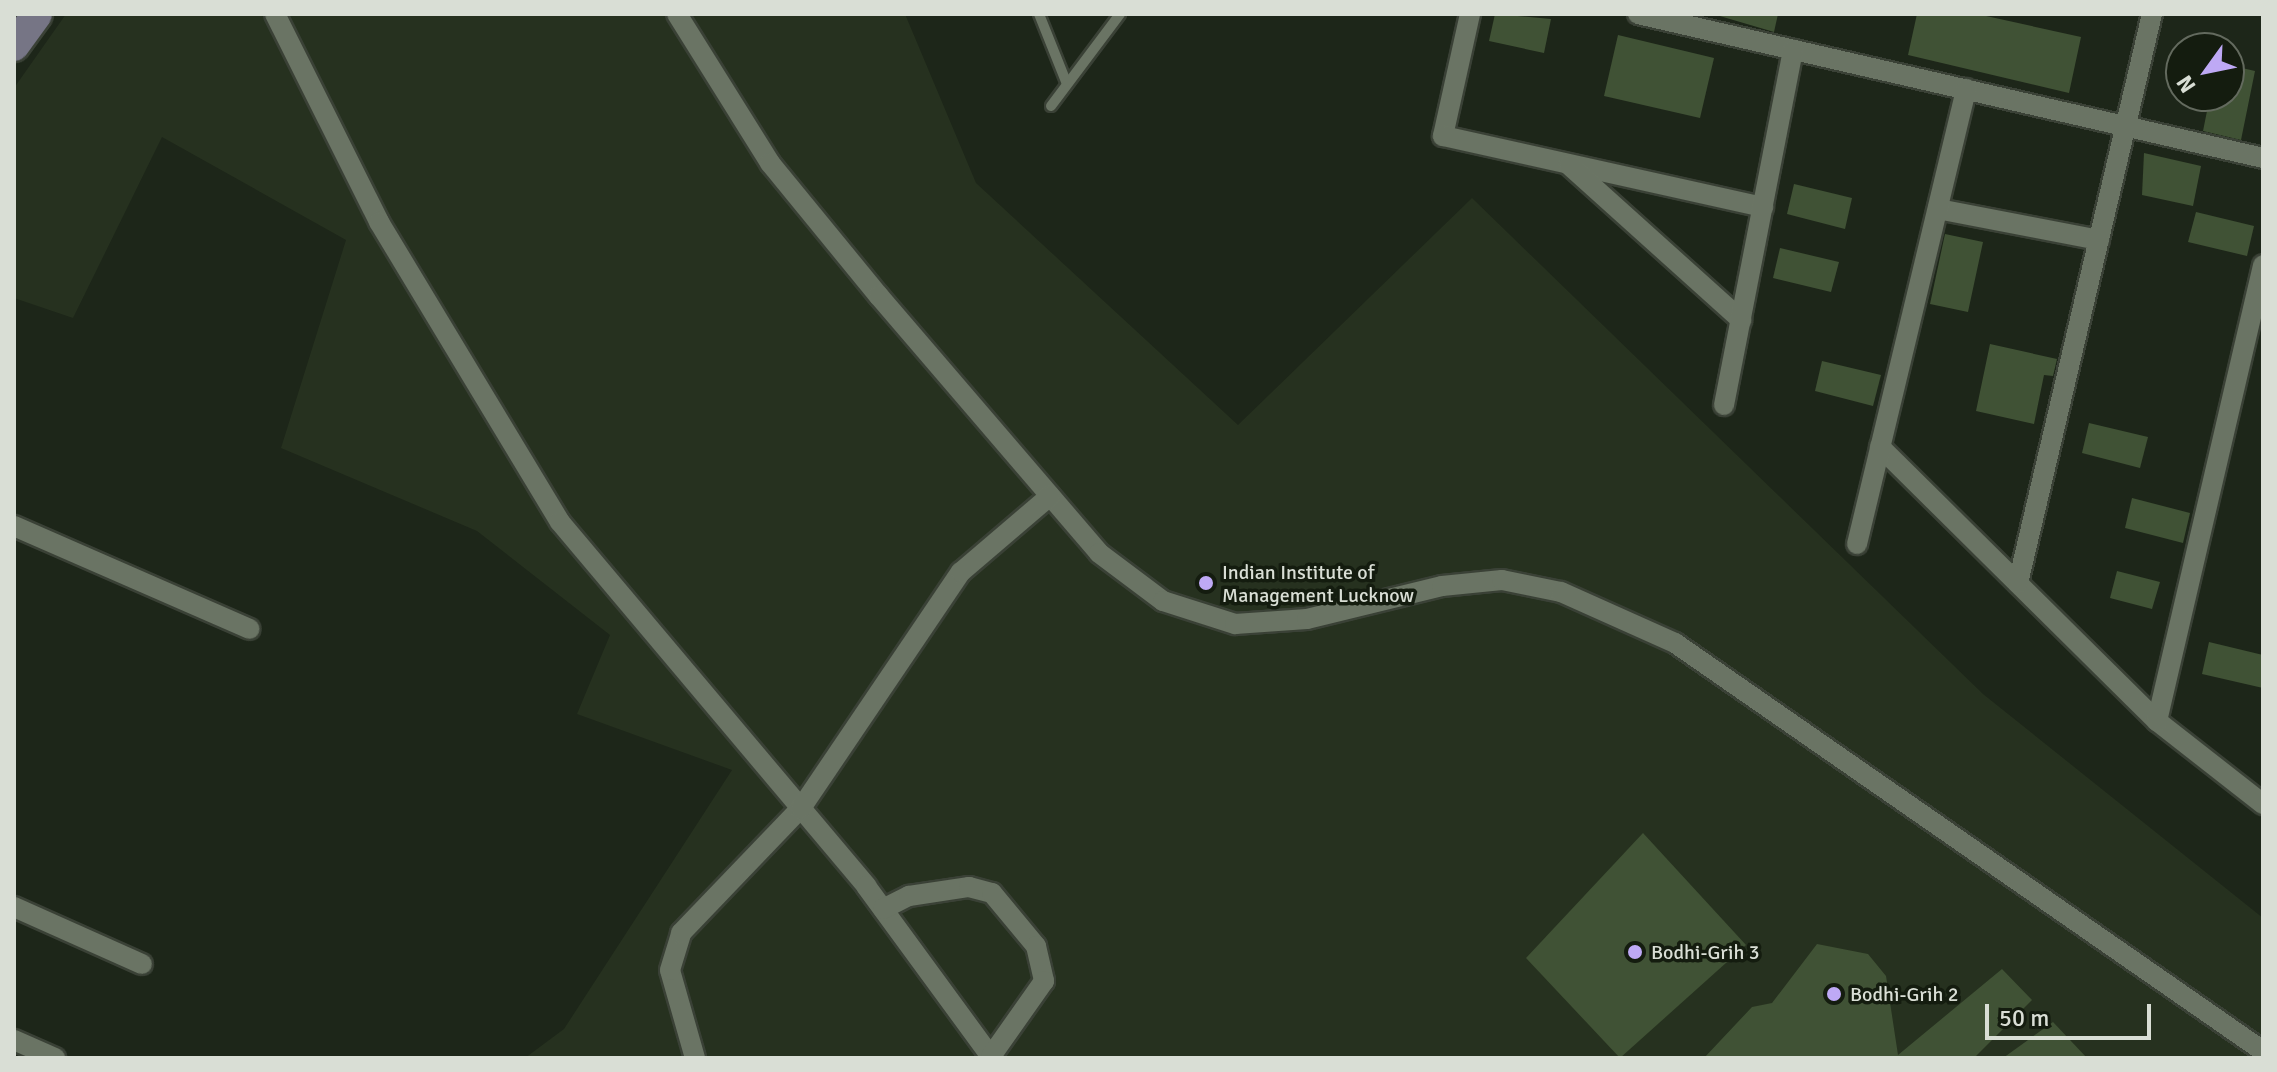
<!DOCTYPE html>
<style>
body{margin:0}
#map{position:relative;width:2277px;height:1072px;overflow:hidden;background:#1d2619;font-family:Signika,sans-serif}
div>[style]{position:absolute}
.built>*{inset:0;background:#26311f}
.building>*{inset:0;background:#405235}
.roads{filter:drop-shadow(2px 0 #3a4136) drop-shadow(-2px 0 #3a4136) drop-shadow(0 2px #3a4136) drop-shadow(0 -2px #3a4136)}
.lane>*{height:10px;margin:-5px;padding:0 5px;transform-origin:5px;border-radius:5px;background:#6a7464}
.street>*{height:20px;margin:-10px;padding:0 10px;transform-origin:10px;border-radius:10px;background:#6a7464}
.secondary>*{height:30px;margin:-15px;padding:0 15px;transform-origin:15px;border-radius:15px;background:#767585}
.dots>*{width:22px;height:22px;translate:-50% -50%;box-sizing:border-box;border:4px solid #141c0f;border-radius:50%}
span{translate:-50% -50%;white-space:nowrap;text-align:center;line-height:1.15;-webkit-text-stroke:7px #141c0f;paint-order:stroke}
.poi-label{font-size:20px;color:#d9ded5}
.left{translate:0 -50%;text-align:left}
.frame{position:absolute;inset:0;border:16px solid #d9ded5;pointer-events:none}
.north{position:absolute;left:2165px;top:32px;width:80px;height:80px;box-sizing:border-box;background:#141c0f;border:2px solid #636a5e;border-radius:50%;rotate:237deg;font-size:22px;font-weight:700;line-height:32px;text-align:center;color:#d9ded5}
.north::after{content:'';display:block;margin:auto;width:28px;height:36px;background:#bea9f5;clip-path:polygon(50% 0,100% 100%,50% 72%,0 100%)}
.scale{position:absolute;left:1985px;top:1004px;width:166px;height:36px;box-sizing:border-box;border:4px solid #d9ded5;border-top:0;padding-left:10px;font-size:24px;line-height:28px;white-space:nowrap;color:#d9ded5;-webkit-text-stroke:6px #141c0f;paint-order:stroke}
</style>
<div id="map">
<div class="built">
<i style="clip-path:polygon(66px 14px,905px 14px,976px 183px,1238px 425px,1472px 198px,1983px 694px,2263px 918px,2263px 1058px,525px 1058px,564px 1029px,732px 770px,577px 714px,610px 635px,477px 531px,281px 448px,346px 240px,162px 137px,73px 318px,14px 298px,14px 88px)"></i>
</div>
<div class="building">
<i style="clip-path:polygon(1495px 14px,1551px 19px,1544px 53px,1489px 41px)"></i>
<i style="clip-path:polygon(1713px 14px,1778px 14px,1774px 32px)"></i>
<i style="clip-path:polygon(1917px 14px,1977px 14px,2081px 37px,2069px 93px,1908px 55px)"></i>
<i style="clip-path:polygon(1618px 35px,1714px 58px,1700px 118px,1604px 96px)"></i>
<i style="clip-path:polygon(2229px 65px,2255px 71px,2241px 140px,2203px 131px,2210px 96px,2229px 96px)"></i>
<i style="clip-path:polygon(2144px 153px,2201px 166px,2193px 206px,2142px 195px)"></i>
<i style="clip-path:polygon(1794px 184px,1852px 198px,1845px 229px,1787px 214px)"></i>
<i style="clip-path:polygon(2196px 212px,2254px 226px,2247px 256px,2188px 242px)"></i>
<i style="clip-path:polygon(1945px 234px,1983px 242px,1968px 312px,1930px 304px)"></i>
<i style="clip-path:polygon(1780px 248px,1839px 262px,1831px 292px,1773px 278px)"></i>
<i style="clip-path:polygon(1990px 344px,2057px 359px,2053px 376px,2044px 375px,2034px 424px,1976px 411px)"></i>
<i style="clip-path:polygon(1822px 361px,1881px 375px,1873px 406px,1815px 391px)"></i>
<i style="clip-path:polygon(2089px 423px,2148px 437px,2140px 468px,2082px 453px)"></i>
<i style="clip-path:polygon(2132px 498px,2190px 513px,2183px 543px,2125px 528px)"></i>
<i style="clip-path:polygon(2117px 571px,2160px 582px,2152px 609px,2110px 598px)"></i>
<i style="clip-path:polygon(2209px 642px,2263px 655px,2263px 688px,2202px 674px)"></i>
<i style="clip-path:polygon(1643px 833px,1746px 945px,1620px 1058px,1526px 958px)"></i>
<i style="clip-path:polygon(1817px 944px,1868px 954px,1886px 976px,1898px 1055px,2002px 969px,2032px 1000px,1974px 1058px,1704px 1058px,1752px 1007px,1772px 1003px)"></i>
<i style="clip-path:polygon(2053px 1022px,2087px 1058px,2003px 1058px)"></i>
</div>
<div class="roads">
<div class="lane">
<i style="left:1039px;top:14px;width:75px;rotate:68.2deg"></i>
<i style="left:1051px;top:106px;width:115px;rotate:-53.1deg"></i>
</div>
<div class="street">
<i style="left:275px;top:14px;width:233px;rotate:63.4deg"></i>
<i style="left:379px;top:222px;width:350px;rotate:58.9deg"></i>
<i style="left:560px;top:522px;width:476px;rotate:49.9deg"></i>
<i style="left:866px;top:886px;width:213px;rotate:53.8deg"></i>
<i style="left:677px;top:14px;width:176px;rotate:58deg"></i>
<i style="left:770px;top:163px;width:172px;rotate:50.7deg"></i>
<i style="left:879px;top:296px;width:338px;rotate:49.4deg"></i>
<i style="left:1099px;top:553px;width:80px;rotate:36.9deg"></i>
<i style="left:1163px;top:601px;width:76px;rotate:17.7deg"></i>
<i style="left:1235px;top:624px;width:72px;rotate:-4deg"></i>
<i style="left:1307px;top:619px;width:139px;rotate:-13.7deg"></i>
<i style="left:1442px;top:586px;width:60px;rotate:-5.7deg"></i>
<i style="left:1502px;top:580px;width:60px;rotate:11.5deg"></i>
<i style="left:1561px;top:592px;width:125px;rotate:24.1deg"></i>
<i style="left:1675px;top:643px;width:716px;rotate:34.76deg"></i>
<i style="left:1470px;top:14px;width:125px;rotate:102.5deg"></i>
<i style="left:1443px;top:136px;width:328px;rotate:12.5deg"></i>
<i style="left:1638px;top:14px;width:641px;rotate:12.97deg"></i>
<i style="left:1569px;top:165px;width:232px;rotate:42deg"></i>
<i style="left:1938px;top:209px;width:164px;rotate:10.9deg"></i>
<i style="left:1724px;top:405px;width:362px;rotate:-79deg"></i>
<i style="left:1880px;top:447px;width:390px;rotate:44.7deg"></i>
<i style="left:2157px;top:721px;width:135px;rotate:38.1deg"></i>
<i style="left:14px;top:526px;width:257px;rotate:23.6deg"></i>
<i style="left:1857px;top:544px;width:468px;rotate:-76.5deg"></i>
<i style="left:2018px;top:583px;width:585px;rotate:-76.75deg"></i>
<i style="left:2157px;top:721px;width:468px;rotate:-76.9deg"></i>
<i style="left:14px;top:907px;width:140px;rotate:24deg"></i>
<i style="left:883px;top:909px;width:29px;rotate:-27deg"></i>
<i style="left:909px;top:896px;width:61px;rotate:-8.5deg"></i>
<i style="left:969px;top:887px;width:24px;rotate:15deg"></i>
<i style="left:992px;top:893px;width:69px;rotate:50.3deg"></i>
<i style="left:1036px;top:946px;width:36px;rotate:77deg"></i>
<i style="left:1044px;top:981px;width:92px;rotate:125.2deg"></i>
<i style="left:14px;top:1040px;width:45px;rotate:23.7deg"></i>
<i style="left:695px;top:1058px;width:91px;rotate:-105.9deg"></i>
<i style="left:670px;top:970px;width:39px;rotate:-73deg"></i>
<i style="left:681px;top:933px;width:173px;rotate:-46.2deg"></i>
<i style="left:801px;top:808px;width:285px;rotate:-55.9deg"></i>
<i style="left:961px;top:572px;width:117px;rotate:-40.5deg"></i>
</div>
<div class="secondary">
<i style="left:14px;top:46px;width:39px;rotate:-54deg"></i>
</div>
</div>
<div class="dots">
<i style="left:1206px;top:583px;background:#bea9f5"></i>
<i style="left:1635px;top:952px;background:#bea9f5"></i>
<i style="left:1834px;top:994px;background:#bea9f5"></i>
</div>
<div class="poi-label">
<span class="left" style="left:1222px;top:584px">Indian Institute of<br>Management Lucknow</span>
<span class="left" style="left:1651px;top:952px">Bodhi-Grih 3</span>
<span class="left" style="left:1850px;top:994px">Bodhi-Grih 2</span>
</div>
<div class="frame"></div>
<div class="north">N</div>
<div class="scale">50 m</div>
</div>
